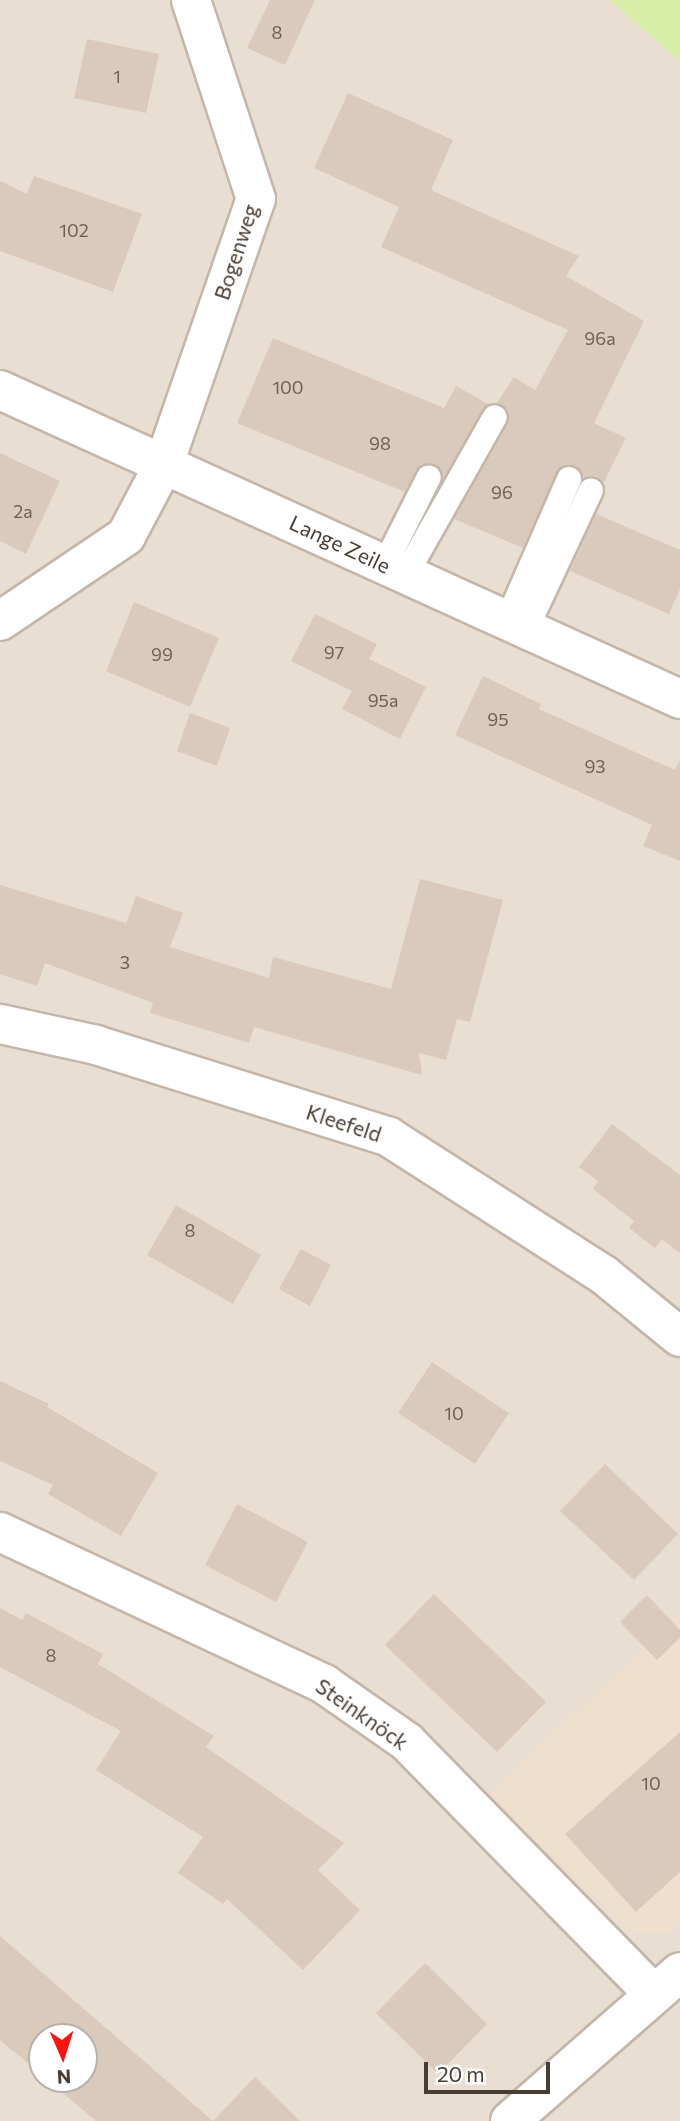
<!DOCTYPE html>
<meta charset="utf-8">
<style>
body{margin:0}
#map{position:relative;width:680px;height:2121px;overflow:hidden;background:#f4ede4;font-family:Commissioner,sans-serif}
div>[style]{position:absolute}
.residential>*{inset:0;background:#e9ded2}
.education>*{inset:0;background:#efe0cd}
.green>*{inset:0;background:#d8eda8}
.building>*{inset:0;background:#dacabc}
.roads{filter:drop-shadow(2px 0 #c4b6a9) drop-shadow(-2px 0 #c4b6a9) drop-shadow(0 2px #c4b6a9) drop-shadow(0 -2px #c4b6a9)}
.lane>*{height:24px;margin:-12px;padding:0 12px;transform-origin:12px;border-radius:12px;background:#fff}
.street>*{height:38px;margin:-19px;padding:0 19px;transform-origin:19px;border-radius:19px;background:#fff}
span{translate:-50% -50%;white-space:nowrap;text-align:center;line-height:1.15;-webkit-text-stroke:7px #fff;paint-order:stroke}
.number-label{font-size:18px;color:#6c6055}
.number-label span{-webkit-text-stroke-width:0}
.street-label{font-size:21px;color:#473d33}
.north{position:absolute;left:28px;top:2023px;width:70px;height:70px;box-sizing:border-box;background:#fff;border:2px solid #b5b1ad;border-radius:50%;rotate:177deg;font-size:19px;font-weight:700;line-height:28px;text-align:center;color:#473d33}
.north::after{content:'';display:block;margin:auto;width:24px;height:32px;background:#ff1311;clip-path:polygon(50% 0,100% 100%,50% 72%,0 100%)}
.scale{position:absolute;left:424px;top:2062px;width:126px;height:32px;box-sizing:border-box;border:4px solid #473d33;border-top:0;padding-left:9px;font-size:21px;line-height:24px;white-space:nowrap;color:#473d33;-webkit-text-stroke:5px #fff;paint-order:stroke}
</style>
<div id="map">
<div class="residential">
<i style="clip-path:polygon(evenodd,0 0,609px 0,680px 61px,680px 2121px,0 2121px,0 0,42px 2037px,84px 2037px,84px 2079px,42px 2079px,42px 2037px)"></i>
</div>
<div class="education">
<i style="clip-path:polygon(680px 1614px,680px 1922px,666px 1934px,632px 1932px,489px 1794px)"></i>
</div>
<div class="green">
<i style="clip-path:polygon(609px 0,680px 0,680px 61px)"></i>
</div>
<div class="building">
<i style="clip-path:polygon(270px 0,315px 0,285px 65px,247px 48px)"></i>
<i style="clip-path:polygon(87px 39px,159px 54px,146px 113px,74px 98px)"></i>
<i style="clip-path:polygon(348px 93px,453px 140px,431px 190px,579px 256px,566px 276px,644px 321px,594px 423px,626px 438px,604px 482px,597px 476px,584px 477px,574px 465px,560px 468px,523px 548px,454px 519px,508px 424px,508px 410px,497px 403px,514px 377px,535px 390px,568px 330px,381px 247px,399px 207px,314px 168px)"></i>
<i style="clip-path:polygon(34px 176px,142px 214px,113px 292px,0 251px,0 181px,27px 194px)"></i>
<i style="clip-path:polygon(273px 338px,444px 408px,456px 386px,488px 404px,444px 477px,436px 464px,421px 464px,405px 492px,237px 423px)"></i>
<i style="clip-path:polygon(0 453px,60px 481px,26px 554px,0 541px)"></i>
<i style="clip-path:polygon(596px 514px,680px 550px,680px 589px,669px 614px,570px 571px)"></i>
<i style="clip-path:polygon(134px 602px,219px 638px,190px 707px,106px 671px)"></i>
<i style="clip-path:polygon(315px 614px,377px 644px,369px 659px,426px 687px,400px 739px,342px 709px,352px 691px,291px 661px)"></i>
<i style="clip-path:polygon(483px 676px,541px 704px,539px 709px,675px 770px,680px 760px,680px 861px,643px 846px,652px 825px,455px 735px)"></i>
<i style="clip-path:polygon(190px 713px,230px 728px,217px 766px,177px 751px)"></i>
<i style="clip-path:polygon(420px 879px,503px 900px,470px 1022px,457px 1019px,446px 1060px,419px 1053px,422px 1075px,254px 1027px,249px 1043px,150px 1013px,153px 1003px,45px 963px,37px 986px,0 974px,0 885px,126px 923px,136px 896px,183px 913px,170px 947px,269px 978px,273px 957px,391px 989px)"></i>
<i style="clip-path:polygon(612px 1124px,680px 1175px,680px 1253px,662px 1239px,655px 1248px,629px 1228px,634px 1221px,593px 1189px,598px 1181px,579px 1167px)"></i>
<i style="clip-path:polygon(176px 1205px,261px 1255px,233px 1304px,147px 1255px)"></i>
<i style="clip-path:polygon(301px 1249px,331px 1265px,310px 1306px,279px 1289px)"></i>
<i style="clip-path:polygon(432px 1362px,509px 1413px,475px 1464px,398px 1413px)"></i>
<i style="clip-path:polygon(0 1381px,49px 1404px,47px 1407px,158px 1473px,121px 1536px,48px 1494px,53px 1485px,0 1461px)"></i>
<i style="clip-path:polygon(605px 1464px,678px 1534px,634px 1580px,560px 1511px)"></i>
<i style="clip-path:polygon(237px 1504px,308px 1542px,276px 1602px,205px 1565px)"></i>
<i style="clip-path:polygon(434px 1594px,546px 1702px,497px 1752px,385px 1645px)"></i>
<i style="clip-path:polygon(647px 1595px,680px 1630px,680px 1638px,657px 1660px,620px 1622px)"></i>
<i style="clip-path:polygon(0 1608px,22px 1620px,26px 1613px,103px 1654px,98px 1664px,214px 1736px,206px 1747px,344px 1843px,318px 1870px,360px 1910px,303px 1970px,227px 1899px,223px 1904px,178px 1873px,203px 1837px,96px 1770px,121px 1731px,0 1667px)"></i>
<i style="clip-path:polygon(680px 1732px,680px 1872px,636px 1912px,565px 1834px)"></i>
<i style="clip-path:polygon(0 1936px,213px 2121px,255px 2077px,300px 2121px,96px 2121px,46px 2079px,84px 2079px,84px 2037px,42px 2037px,42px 2075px,0 2040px)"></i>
<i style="clip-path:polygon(425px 1963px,487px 2024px,438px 2074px,376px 2013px)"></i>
</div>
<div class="roads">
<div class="lane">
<i style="left:385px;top:564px;width:97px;rotate:-63.2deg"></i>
<i style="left:406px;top:574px;width:180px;rotate:-60.5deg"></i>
<i style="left:507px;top:621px;width:155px;rotate:-66.4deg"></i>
<i style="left:526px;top:629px;width:153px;rotate:-64.9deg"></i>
</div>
<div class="street">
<i style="left:0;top:390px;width:747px;rotate:24.44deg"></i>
<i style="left:0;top:621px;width:152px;rotate:-34deg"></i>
<i style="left:126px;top:536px;width:81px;rotate:-62.2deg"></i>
<i style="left:164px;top:464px;width:281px;rotate:-70.9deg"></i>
<i style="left:256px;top:199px;width:209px;rotate:-108.1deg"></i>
<i style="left:0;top:1024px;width:98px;rotate:12.3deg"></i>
<i style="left:96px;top:1045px;width:307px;rotate:17.4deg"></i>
<i style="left:389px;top:1137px;width:255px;rotate:32.7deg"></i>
<i style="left:604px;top:1275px;width:98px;rotate:39.2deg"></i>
<i style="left:0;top:1532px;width:358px;rotate:25.1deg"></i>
<i style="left:324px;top:1684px;width:101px;rotate:34.9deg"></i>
<i style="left:407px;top:1742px;width:353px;rotate:45.6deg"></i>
<i style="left:510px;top:2121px;width:226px;rotate:-41.2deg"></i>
</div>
</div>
<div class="number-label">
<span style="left:277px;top:32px">8</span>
<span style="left:117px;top:76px">1</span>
<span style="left:74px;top:230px">102</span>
<span style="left:600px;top:338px">96a</span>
<span style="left:288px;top:387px">100</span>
<span style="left:380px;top:443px">98</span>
<span style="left:502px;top:492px">96</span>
<span style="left:23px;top:511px">2a</span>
<span style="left:334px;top:652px">97</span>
<span style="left:162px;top:654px">99</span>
<span style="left:383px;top:700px">95a</span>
<span style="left:498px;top:719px">95</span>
<span style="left:595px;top:766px">93</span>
<span style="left:125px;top:962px">3</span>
<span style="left:190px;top:1230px">8</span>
<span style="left:454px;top:1413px">10</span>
<span style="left:51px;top:1655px">8</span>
<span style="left:651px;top:1783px">10</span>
</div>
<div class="street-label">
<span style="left:236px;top:252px;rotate:-72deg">Bogenweg</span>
<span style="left:340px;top:544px;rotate:25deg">Lange Zeile</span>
<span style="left:344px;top:1123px;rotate:18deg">Kleefeld</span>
<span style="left:362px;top:1714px;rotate:35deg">Steinknöck</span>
</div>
<div class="north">N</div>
<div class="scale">20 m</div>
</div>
